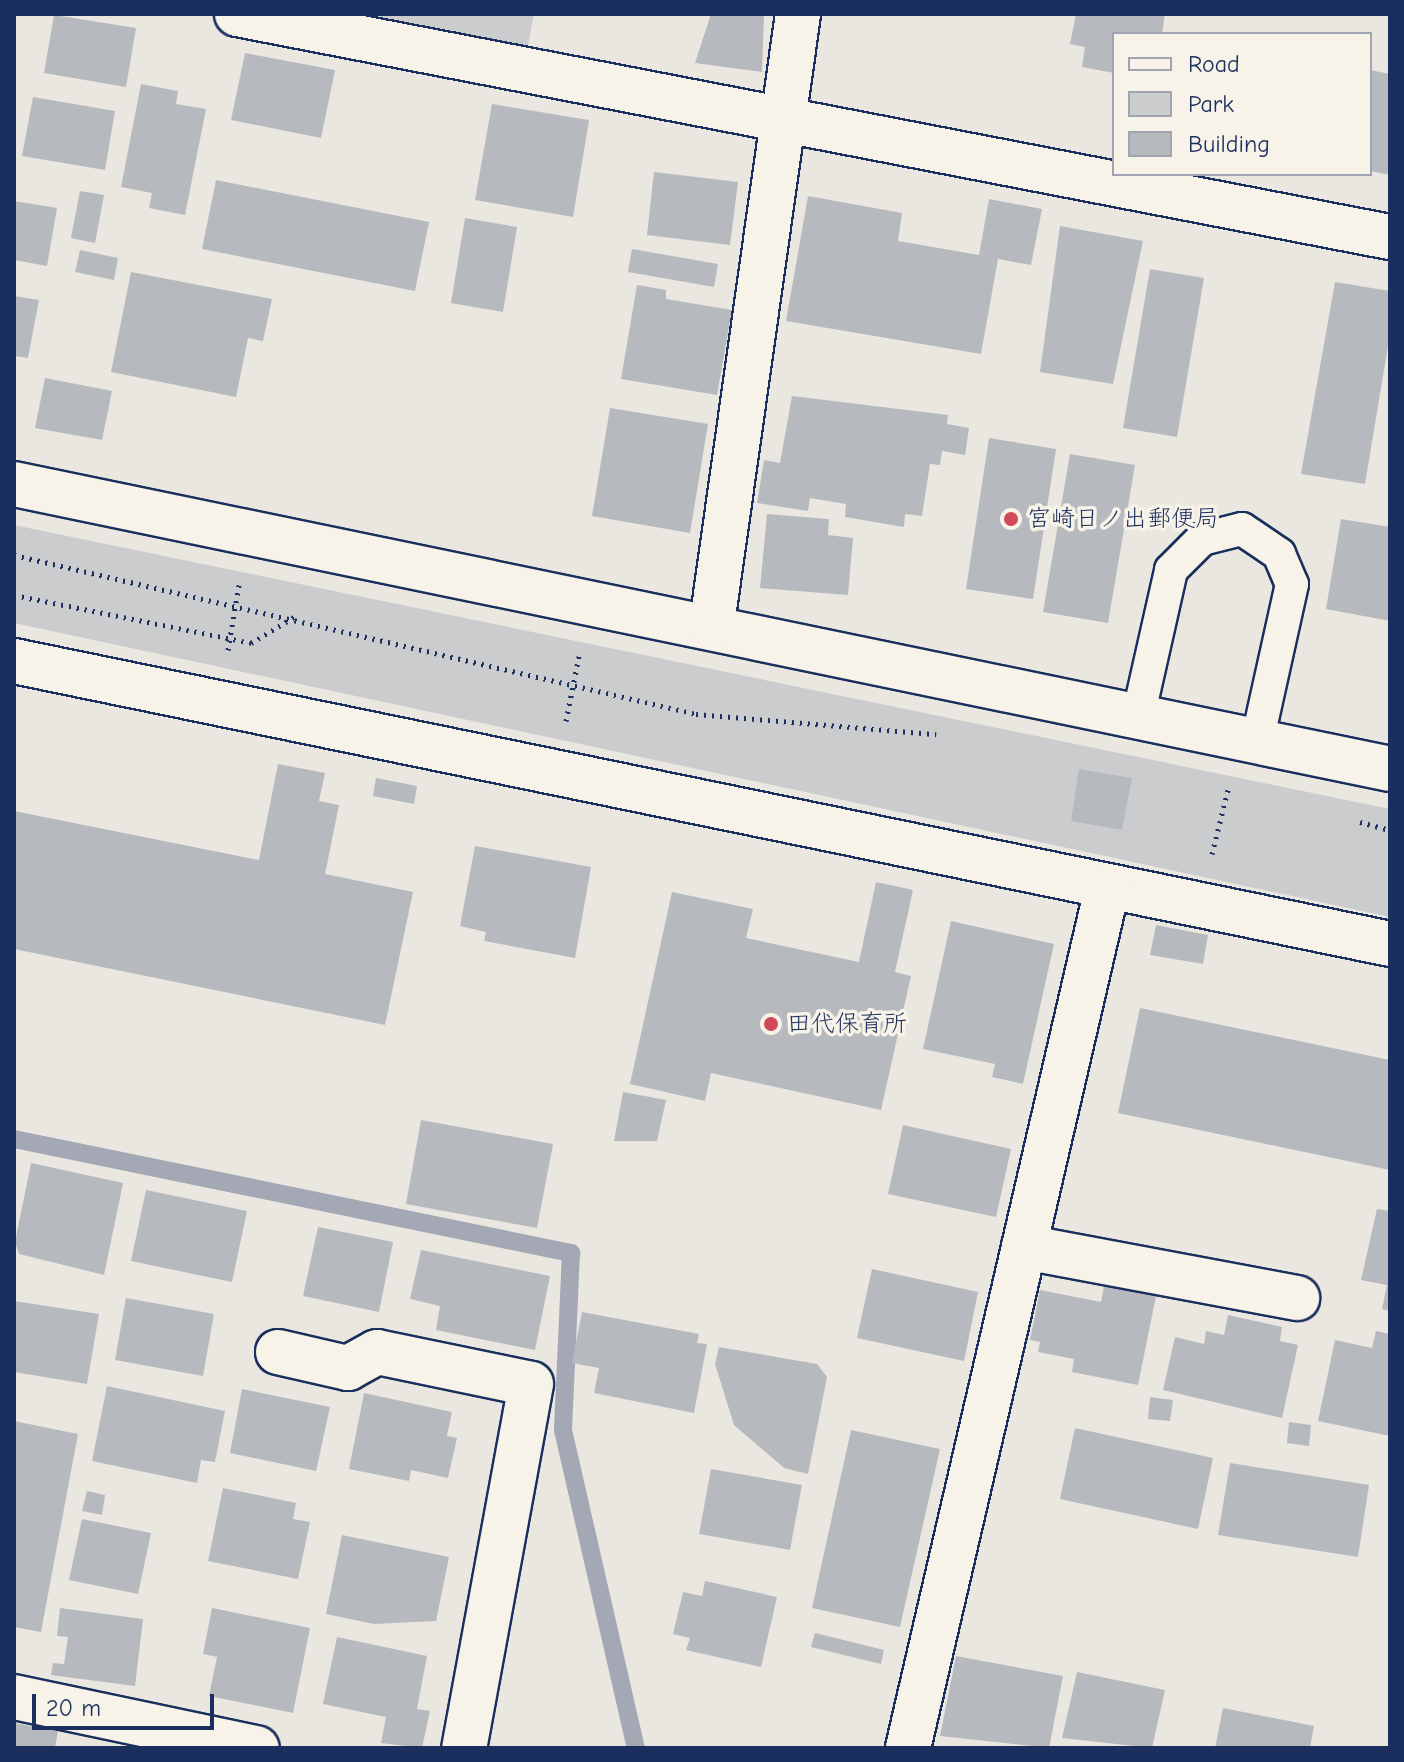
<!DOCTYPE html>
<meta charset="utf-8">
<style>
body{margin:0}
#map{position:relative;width:1404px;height:1762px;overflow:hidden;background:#eae7e0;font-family:"Comic Neue","Klee One",sans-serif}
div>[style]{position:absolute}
.green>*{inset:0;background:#cbcccd}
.stream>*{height:18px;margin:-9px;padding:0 9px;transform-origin:9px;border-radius:9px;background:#a3a8b4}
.building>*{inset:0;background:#b6babf}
.path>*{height:5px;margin-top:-2.5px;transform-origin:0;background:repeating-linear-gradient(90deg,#1b2f5e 0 2px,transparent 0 8px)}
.roads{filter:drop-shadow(2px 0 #1b2f5e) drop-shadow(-2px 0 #1b2f5e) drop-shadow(0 2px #1b2f5e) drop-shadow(0 -2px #1b2f5e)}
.service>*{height:32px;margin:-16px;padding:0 16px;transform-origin:16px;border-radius:16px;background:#f7f3e8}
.minor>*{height:44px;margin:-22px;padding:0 22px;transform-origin:22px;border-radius:22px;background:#f7f3e8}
.dots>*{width:22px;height:22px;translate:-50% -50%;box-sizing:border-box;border:4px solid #f7f3e8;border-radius:50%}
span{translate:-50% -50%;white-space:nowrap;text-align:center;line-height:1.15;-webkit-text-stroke:7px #f7f3e8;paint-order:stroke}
.poi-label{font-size:24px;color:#1b2f5e}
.left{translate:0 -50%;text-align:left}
.frame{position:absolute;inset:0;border:16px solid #1b2f5e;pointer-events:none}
.legend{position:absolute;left:1112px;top:32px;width:260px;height:144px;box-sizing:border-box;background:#f7f3e8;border:2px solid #9fa5b1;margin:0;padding:10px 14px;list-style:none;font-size:24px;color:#1b2f5e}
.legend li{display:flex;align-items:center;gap:16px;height:40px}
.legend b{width:40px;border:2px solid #9fa5b1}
.scale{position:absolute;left:32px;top:1694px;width:182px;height:36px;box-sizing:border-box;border:4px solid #1b2f5e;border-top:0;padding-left:10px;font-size:24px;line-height:28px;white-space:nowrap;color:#1b2f5e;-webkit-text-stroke:6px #f7f3e8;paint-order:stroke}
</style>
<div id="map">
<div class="green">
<i style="clip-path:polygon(365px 14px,534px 14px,528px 46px)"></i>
<i style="clip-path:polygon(14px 525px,1390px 809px,1390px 917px,14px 623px)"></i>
</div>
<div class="stream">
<i style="left:14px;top:1139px;width:569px;rotate:11.57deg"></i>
<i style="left:571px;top:1253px;width:177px;rotate:92.6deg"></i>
<i style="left:563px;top:1430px;width:326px;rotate:77.1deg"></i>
</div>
<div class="building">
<i style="clip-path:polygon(711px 14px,764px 14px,762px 72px,695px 63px)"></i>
<i style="clip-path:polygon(1076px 14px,1165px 14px,1162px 34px,1114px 34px,1114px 73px,1082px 67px,1085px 47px,1070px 44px)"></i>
<i style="clip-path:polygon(54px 15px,136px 28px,126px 87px,44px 73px)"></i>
<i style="clip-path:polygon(245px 53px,335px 70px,321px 138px,231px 120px)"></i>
<i style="clip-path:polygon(1370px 70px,1390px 74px,1390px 175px,1370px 171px)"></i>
<i style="clip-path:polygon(141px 84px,178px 91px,176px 104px,206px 109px,185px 215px,149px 208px,152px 193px,121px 187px)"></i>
<i style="clip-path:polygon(33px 97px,115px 111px,105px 170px,22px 156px)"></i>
<i style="clip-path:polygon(492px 104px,589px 120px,573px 217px,475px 200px)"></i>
<i style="clip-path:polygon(654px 172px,738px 182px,730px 245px,647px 235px)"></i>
<i style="clip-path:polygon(216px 180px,429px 222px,415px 291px,202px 249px)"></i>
<i style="clip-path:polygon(80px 191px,104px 195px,95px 243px,71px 238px)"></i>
<i style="clip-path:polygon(808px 196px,902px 213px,898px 241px,979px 255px,989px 199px,1042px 209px,1031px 265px,998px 259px,981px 354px,786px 321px)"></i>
<i style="clip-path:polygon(14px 201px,57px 208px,47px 266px,14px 260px)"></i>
<i style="clip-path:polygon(465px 218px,517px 227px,503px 312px,451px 303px)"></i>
<i style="clip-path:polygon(1060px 226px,1143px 241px,1113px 384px,1040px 372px)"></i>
<i style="clip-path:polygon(632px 249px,718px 264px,714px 287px,628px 272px)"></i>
<i style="clip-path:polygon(80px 250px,118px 258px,114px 280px,75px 272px)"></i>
<i style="clip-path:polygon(1150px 269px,1204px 278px,1177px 437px,1123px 428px)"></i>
<i style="clip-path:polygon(131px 272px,272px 299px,263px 341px,248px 338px,236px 397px,111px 372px)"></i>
<i style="clip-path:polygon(1335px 282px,1390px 291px,1390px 334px,1365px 484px,1301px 474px)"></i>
<i style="clip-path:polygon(637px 285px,666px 290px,666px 299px,732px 310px,717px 395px,621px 379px)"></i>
<i style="clip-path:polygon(14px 296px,39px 300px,28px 358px,14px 356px)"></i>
<i style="clip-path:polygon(45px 378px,112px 391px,102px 440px,35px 428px)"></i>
<i style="clip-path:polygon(792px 396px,948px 415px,947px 424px,969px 428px,965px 455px,942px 451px,940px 465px,930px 464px,922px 516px,905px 514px,904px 527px,845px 517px,846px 504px,810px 498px,808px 511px,757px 503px,764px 460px,780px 463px)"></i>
<i style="clip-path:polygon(610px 408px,708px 424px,690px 533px,592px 516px)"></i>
<i style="clip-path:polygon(989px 438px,1056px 449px,1033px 599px,966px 589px)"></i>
<i style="clip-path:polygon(1070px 454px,1135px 465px,1108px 623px,1043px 612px)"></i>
<i style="clip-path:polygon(767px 514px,829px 519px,828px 535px,853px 538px,848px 595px,760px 588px)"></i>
<i style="clip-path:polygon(1341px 519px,1390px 527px,1390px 621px,1326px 609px)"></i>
<i style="clip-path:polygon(278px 764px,325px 773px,319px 801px,339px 805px,325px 874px,413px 892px,385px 1025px,14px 949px,14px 811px,259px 860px)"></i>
<i style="clip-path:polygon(1079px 769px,1132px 778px,1122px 830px,1071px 821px)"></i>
<i style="clip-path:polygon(376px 778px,417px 786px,414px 804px,373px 796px)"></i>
<i style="clip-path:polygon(475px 846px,591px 867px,575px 958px,484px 941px,486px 932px,460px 926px)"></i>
<i style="clip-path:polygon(876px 882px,913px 890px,895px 972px,911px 976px,881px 1110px,711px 1073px,705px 1101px,630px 1084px,672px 892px,753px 909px,746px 938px,859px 962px)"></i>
<i style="clip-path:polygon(951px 921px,1054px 944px,1023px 1084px,992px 1077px,995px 1064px,923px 1049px)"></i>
<i style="clip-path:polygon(1156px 925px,1208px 935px,1203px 964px,1150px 955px)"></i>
<i style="clip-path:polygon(1140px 1008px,1390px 1060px,1390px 1170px,1118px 1113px)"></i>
<i style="clip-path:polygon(623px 1092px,666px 1100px,657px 1141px,614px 1141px)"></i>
<i style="clip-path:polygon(421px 1120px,553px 1144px,537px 1228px,406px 1204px)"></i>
<i style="clip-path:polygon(903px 1125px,1011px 1149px,996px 1217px,888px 1194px)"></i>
<i style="clip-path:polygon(31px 1163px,123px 1183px,104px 1275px,19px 1254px,15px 1242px)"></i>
<i style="clip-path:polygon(146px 1190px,247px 1211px,232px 1282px,131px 1261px)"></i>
<i style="clip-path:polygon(1377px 1209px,1390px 1211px,1390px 1311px,1382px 1309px,1387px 1285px,1361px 1280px)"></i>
<i style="clip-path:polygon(318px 1227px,393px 1242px,379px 1312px,303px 1296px)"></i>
<i style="clip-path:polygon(421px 1250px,550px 1276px,535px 1350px,436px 1330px,440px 1306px,410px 1299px)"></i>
<i style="clip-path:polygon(872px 1269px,978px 1292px,964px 1361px,857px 1338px)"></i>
<i style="clip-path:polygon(1104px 1286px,1156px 1296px,1138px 1385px,1072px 1372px,1074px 1359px,1038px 1352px,1040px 1342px,1030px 1340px,1040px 1290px,1101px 1302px)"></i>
<i style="clip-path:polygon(126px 1298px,214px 1314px,203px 1376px,115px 1360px)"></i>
<i style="clip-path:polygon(14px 1301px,99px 1314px,87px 1384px,14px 1372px)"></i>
<i style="clip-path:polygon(582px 1312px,699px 1334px,697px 1343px,707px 1344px,694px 1413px,594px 1393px,599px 1368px,572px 1363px)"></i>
<i style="clip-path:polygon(1228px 1315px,1282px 1327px,1280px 1341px,1298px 1345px,1282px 1418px,1163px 1390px,1175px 1337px,1204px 1344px,1206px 1331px,1224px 1335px)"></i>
<i style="clip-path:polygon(1376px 1331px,1390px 1334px,1390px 1436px,1318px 1421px,1335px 1340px,1372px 1348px)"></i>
<i style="clip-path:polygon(719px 1347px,817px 1364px,827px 1377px,808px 1474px,784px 1468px,734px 1425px,715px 1364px)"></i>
<i style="clip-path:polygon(107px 1386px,225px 1411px,215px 1462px,201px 1460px,197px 1483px,92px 1461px)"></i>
<i style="clip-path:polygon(242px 1389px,330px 1407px,316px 1471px,230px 1453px)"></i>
<i style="clip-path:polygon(364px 1393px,452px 1412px,447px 1436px,457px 1438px,448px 1478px,411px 1470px,409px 1481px,349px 1469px)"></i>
<i style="clip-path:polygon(1150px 1397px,1173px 1400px,1170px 1421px,1148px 1419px)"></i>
<i style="clip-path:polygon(14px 1421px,78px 1434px,41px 1632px,14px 1627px)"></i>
<i style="clip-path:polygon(1289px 1422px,1311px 1425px,1309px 1446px,1287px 1443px)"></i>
<i style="clip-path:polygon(1075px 1428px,1213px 1458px,1198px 1529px,1060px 1499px)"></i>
<i style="clip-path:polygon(851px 1430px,940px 1449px,900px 1627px,812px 1608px)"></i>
<i style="clip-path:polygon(1230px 1463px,1369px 1485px,1358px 1557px,1218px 1535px)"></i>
<i style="clip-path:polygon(711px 1469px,802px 1485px,790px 1550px,699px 1534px)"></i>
<i style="clip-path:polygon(223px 1488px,296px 1503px,293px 1519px,310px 1522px,298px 1579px,208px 1561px)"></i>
<i style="clip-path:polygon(87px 1491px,105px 1495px,102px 1515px,82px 1511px)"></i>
<i style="clip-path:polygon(82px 1519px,151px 1533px,138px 1594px,69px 1580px)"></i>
<i style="clip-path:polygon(342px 1535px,449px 1557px,436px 1621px,374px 1624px,326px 1614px)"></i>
<i style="clip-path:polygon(705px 1581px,777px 1597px,761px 1667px,686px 1650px,690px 1638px,673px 1634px,683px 1592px,702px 1596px)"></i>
<i style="clip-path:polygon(60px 1608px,143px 1619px,135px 1686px,51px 1675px,53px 1663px,64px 1664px,68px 1637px,57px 1636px)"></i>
<i style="clip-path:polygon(212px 1608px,310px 1628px,293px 1713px,209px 1696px,217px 1657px,203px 1654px)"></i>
<i style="clip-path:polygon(815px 1633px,884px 1650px,881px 1664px,811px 1647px)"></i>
<i style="clip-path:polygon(337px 1637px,427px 1656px,417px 1709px,430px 1711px,422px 1748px,381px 1743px,386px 1717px,323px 1704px)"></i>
<i style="clip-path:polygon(956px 1656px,1063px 1676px,1049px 1748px,940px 1736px)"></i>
<i style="clip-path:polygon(1077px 1672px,1165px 1690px,1152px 1748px,1062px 1738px)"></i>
<i style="clip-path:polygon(1223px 1708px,1314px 1726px,1310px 1748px,1215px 1748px)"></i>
<i style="clip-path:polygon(14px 1723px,58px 1731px,55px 1748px,14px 1748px)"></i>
</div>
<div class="path">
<i style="left:14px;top:555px;width:700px;rotate:13.12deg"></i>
<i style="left:696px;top:714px;width:241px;rotate:4.8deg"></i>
<i style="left:14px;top:595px;width:242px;rotate:11.4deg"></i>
<i style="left:251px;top:643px;width:52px;rotate:-31deg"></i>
<i style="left:228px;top:650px;width:66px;rotate:-80.4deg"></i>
<i style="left:566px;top:721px;width:66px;rotate:-78.7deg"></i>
<i style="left:1360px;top:822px;width:31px;rotate:15deg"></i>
<i style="left:1212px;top:854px;width:66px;rotate:-76deg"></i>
</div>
<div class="roads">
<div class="service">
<i style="left:1138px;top:717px;width:151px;rotate:-77.3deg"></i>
<i style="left:1171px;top:570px;width:44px;rotate:-45deg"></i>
<i style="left:1202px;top:539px;width:41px;rotate:-14deg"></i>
<i style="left:1242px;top:529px;width:45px;rotate:34deg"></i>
<i style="left:1279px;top:554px;width:33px;rotate:67deg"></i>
<i style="left:1292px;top:584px;width:162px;rotate:102.5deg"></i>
</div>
<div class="minor">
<i style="left:237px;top:14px;width:1174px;rotate:10.95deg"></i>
<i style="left:14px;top:484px;width:1405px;rotate:11.7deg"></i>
<i style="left:712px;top:623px;width:615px;rotate:-81.96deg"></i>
<i style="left:14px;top:661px;width:1405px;rotate:11.62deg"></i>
<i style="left:1024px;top:1247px;width:278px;rotate:10.6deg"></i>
<i style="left:278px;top:1352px;width:72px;rotate:12.9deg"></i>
<i style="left:348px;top:1368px;width:33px;rotate:-29deg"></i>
<i style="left:377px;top:1352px;width:157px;rotate:11.7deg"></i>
<i style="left:531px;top:1384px;width:370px;rotate:100.4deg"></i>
<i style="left:14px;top:1697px;width:248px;rotate:11.9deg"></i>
<i style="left:908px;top:1748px;width:882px;rotate:-76.96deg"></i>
</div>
</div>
<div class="dots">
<i style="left:1011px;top:519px;background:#d1495b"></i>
<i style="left:771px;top:1024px;background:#d1495b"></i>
</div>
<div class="poi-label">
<span class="left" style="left:1027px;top:519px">宮崎日ノ出郵便局</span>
<span class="left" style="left:787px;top:1024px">田代保育所</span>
</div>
<div class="frame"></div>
<ul class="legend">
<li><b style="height:10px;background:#f7f3e8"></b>Road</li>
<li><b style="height:22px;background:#cbcccd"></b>Park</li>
<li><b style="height:22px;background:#b6babf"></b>Building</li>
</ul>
<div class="scale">20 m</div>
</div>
